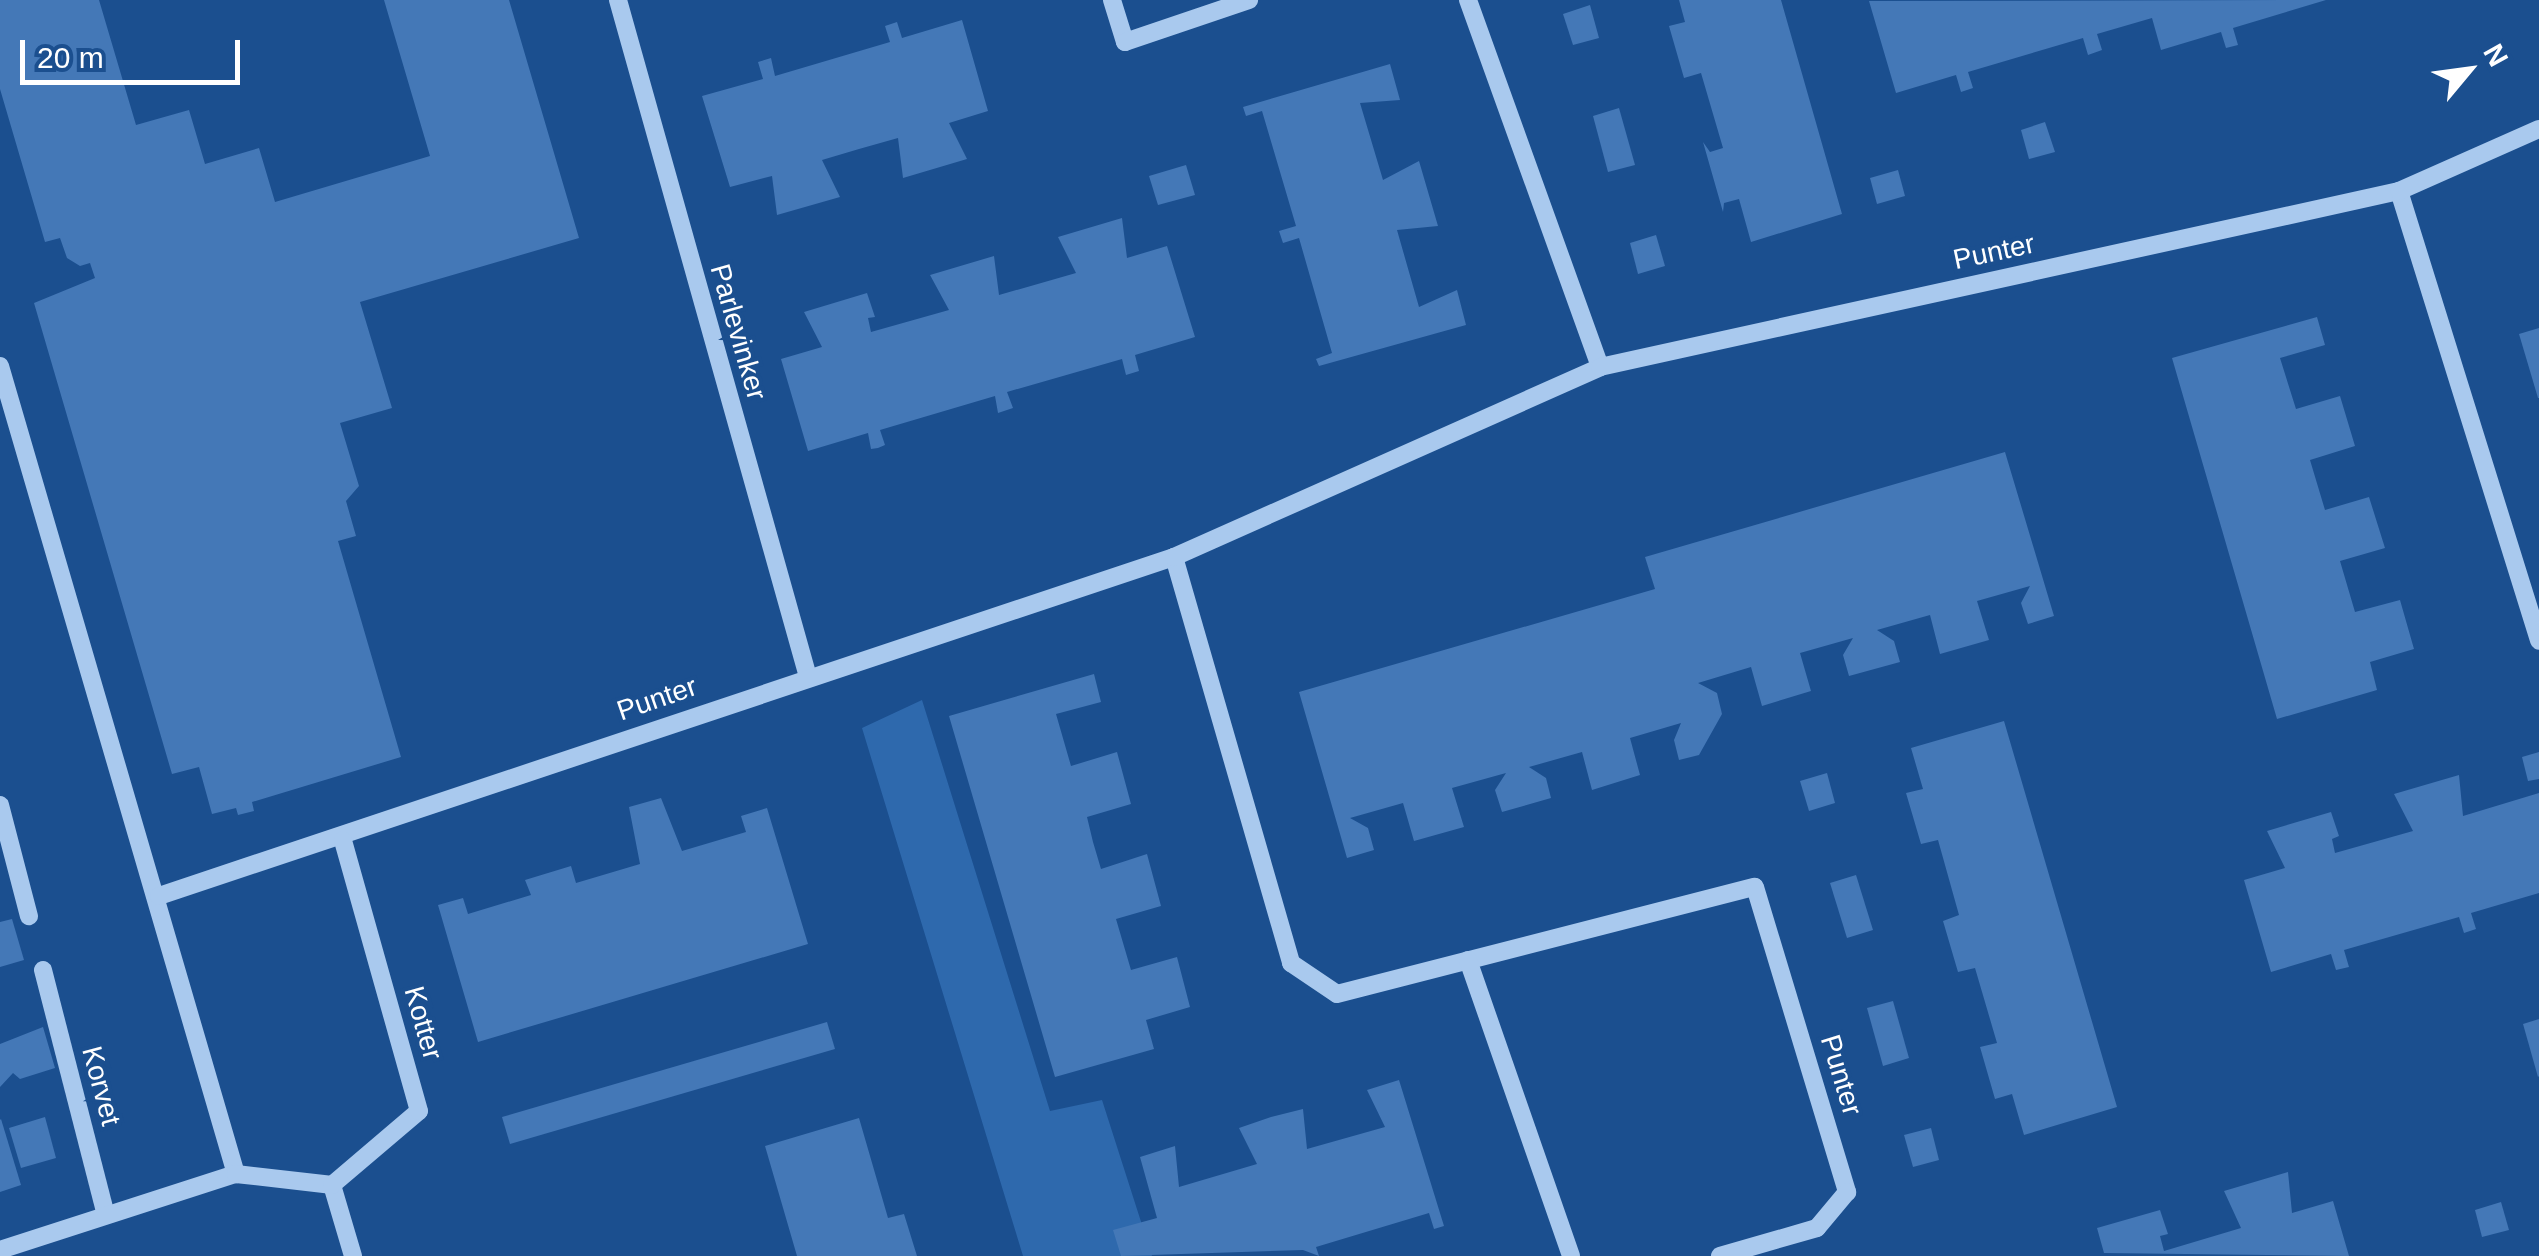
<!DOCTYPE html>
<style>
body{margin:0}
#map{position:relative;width:2539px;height:1256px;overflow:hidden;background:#1b4f8f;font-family:Helvetica,sans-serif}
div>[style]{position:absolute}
.green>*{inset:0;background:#2e69ad}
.building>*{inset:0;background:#4478b7}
.minor>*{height:18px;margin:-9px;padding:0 9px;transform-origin:9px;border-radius:9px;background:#a9c9ee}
span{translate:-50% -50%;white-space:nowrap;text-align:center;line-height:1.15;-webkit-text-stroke:8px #1b4f8f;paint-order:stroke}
.street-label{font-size:28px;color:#fff}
.north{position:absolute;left:2419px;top:20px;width:100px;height:100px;-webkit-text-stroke:8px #1b4f8f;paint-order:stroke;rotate:61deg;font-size:28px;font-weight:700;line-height:40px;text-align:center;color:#fff}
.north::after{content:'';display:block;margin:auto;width:35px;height:45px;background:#fff;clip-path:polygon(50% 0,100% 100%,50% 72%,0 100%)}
.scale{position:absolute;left:20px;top:40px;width:220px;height:45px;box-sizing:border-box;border:5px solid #fff;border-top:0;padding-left:12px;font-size:30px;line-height:35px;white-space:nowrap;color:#fff;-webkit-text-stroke:8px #1b4f8f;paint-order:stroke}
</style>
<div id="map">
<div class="green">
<i style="clip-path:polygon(922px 700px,1050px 1111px,1102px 1100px,1152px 1256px,1023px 1256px,862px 728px)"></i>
</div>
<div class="building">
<i style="clip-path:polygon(0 0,99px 0,136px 125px,189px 110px,205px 164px,259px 148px,275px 202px,430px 156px,384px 0,509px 0,579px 238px,360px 302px,392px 408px,340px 423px,359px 486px,346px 501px,356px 536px,338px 541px,401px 757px,252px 802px,254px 811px,238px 815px,236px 808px,212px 814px,199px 767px,172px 774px,34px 303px,95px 278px,90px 263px,80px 266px,67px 258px,60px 238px,45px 242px,0 89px)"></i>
<i style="clip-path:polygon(1679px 0,1781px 0,1842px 214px,1751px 242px,1739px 199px,1724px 203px,1723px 212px,1703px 142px,1710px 152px,1723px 148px,1701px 73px,1684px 78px,1669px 26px,1685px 22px)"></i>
<i style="clip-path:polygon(2326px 0,2233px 28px,2238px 45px,2226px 48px,2221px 32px,2161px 50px,2152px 18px,2097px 34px,2102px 50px,2088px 55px,2083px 38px,1968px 72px,1973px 88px,1961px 92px,1956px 75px,1896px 93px,1869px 1px)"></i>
<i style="clip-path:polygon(1590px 5px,1599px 38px,1573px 45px,1563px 14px)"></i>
<i style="clip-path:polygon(962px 20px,988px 111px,949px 123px,967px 159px,903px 178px,898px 138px,859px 149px,822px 160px,840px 197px,777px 215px,772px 176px,730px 187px,702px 96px,763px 79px,758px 62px,771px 58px,775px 76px,890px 42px,885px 26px,897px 22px,902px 38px)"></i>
<i style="clip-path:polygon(1390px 64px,1400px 100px,1360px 103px,1383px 180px,1419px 161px,1438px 226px,1397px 230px,1419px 307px,1457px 290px,1466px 325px,1319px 366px,1316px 359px,1332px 353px,1299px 238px,1283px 243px,1279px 231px,1296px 226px,1262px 111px,1246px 116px,1243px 107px)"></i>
<i style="clip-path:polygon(1619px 108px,1635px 165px,1608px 172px,1593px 116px)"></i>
<i style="clip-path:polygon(2045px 122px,2055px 152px,2029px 159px,2021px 130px)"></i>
<i style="clip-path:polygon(1186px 165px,1195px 195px,1158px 205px,1149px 176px)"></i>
<i style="clip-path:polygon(1898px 170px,1905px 196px,1877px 204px,1870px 178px)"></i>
<i style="clip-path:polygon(1122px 218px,1127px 258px,1167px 246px,1195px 337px,1135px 355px,1139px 371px,1126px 375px,1122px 359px,1007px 392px,1013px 408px,998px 413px,995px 396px,880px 430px,885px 445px,878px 448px,871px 449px,868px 433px,808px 451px,781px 359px,822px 347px,804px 312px,867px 293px,875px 317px,868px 318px,871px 332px,949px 310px,930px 275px,994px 256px,999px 295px,1076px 273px,1058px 237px)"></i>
<i style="clip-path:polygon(1656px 235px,1665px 266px,1638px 274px,1630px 243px)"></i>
<i style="clip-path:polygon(2317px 317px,2325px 345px,2280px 358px,2296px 409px,2340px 396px,2355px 446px,2310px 460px,2325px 510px,2369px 497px,2385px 548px,2340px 561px,2355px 612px,2400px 600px,2414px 649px,2370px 662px,2377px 690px,2277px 719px,2172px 358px)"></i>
<i style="clip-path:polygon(2539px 328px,2539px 398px,2538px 398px,2519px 334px)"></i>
<i style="clip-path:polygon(2005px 452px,2054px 616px,2028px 624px,2021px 603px,2030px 586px,1977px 601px,1989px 640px,1940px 654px,1930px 615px,1877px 630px,1894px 641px,1900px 662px,1849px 676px,1843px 655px,1853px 638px,1800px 653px,1811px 691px,1762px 706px,1751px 667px,1698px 683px,1717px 693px,1722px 714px,1699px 755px,1679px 760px,1674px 740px,1681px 723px,1630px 738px,1640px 775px,1592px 790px,1582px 752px,1529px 767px,1546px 778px,1551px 798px,1502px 812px,1495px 790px,1506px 773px,1452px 788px,1464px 827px,1414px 841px,1403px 803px,1350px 818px,1368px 828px,1374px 850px,1347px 858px,1299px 692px,1655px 589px,1645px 557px)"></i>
<i style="clip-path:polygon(1094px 674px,1101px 702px,1056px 714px,1071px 766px,1117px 752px,1131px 804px,1087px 817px,1093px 842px,1101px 869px,1147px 854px,1161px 906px,1116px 919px,1131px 970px,1177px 957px,1190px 1007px,1146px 1020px,1154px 1049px,1055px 1077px,949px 716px)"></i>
<i style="clip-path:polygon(2004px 721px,2117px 1107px,2024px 1135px,2012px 1094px,1995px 1099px,1980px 1047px,1997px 1043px,1975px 968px,1958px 972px,1943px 921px,1959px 915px,1938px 840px,1921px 844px,1906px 793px,1923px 789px,1911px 748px)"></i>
<i style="clip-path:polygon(2539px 752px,2539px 779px,2528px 781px,2522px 757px)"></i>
<i style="clip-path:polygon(1827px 773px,1835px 803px,1809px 811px,1800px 781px)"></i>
<i style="clip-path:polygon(2459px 775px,2463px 816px,2539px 793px,2539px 893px,2471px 913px,2476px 929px,2464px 933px,2459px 917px,2344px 950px,2349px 967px,2336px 970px,2331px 954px,2271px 972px,2244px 880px,2285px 868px,2267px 831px,2331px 812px,2339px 836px,2332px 839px,2335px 853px,2413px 831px,2394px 794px)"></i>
<i style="clip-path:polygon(661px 798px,682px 851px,746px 832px,741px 816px,767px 808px,808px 944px,478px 1042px,438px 905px,463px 898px,468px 914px,531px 895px,525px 880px,571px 866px,576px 883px,640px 864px,629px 807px)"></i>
<i style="clip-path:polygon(1856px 875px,1873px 930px,1847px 938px,1830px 883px)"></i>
<i style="clip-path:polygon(12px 919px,24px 960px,0 967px,0 922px)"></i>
<i style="clip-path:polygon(1893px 1001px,1909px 1058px,1883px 1066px,1867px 1008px)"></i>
<i style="clip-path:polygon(2539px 1019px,2539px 1076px,2538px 1077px,2523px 1024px)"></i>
<i style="clip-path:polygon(827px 1022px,835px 1049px,510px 1144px,502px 1117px)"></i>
<i style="clip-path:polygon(43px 1027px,55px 1068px,20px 1079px,13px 1073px,0 1087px,0 1044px)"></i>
<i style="clip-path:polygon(1399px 1080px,1444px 1226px,1434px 1229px,1429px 1213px,1316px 1247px,1319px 1256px,1303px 1250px,1121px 1256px,1113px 1230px,1157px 1218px,1140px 1157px,1175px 1146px,1179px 1187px,1257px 1164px,1239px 1128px,1271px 1117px,1303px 1109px,1307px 1149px,1385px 1127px,1367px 1090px)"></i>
<i style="clip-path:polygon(45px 1117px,56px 1158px,21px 1168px,9px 1128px)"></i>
<i style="clip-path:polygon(859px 1118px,888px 1218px,904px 1214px,917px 1256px,797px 1256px,765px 1146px)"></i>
<i style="clip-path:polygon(1px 1119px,21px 1185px,0 1192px,0 1120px)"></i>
<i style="clip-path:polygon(1931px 1128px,1939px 1160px,1913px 1167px,1904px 1135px)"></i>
<i style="clip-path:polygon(2288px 1172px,2292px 1213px,2333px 1201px,2349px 1256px,2104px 1253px,2097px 1228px,2160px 1210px,2168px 1234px,2160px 1236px,2164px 1251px,2241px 1228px,2224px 1191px)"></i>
<i style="clip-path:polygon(2501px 1202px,2509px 1230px,2482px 1237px,2475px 1210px)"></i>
</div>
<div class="minor">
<i style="left:618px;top:0;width:703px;rotate:74.32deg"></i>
<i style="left:1112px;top:0;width:44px;rotate:72.8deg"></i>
<i style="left:1125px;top:42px;width:131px;rotate:-18.7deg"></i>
<i style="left:1468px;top:0;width:390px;rotate:70.2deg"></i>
<i style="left:2399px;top:191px;width:471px;rotate:72.7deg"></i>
<i style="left:0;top:366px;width:842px;rotate:73.72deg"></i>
<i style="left:1174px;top:557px;width:423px;rotate:73.9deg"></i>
<i style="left:1291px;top:963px;width:55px;rotate:34deg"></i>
<i style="left:1337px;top:994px;width:431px;rotate:-14.4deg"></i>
<i style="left:1755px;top:887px;width:319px;rotate:73.2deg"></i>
<i style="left:1847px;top:1192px;width:47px;rotate:129.8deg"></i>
<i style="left:1817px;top:1228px;width:101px;rotate:163.9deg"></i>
<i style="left:0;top:805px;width:115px;rotate:75.4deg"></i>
<i style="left:159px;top:896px;width:1070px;rotate:-18.47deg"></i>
<i style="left:1174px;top:557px;width:466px;rotate:-24deg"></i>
<i style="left:1600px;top:367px;width:818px;rotate:-12.42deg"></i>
<i style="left:2399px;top:191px;width:153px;rotate:-23.9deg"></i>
<i style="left:1468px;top:960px;width:313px;rotate:70.8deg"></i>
<i style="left:43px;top:970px;width:253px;rotate:75.6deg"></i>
<i style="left:332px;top:1185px;width:74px;rotate:73.5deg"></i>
<i style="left:0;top:1250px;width:248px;rotate:-17.9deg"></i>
<i style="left:236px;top:1174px;width:97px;rotate:6.5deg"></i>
<i style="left:332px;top:1185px;width:114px;rotate:-40.4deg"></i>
<i style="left:419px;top:1111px;width:281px;rotate:-105.7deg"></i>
</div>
<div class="street-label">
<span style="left:1994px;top:252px;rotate:-12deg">Punter</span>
<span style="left:738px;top:332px;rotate:74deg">Parlevinker</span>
<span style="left:657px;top:699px;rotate:-19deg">Punter</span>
<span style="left:423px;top:1023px;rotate:74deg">Kotter</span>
<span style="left:1841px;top:1075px;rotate:73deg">Punter</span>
<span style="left:101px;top:1086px;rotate:75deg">Korvet</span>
</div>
<div class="north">N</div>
<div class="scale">20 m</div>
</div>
